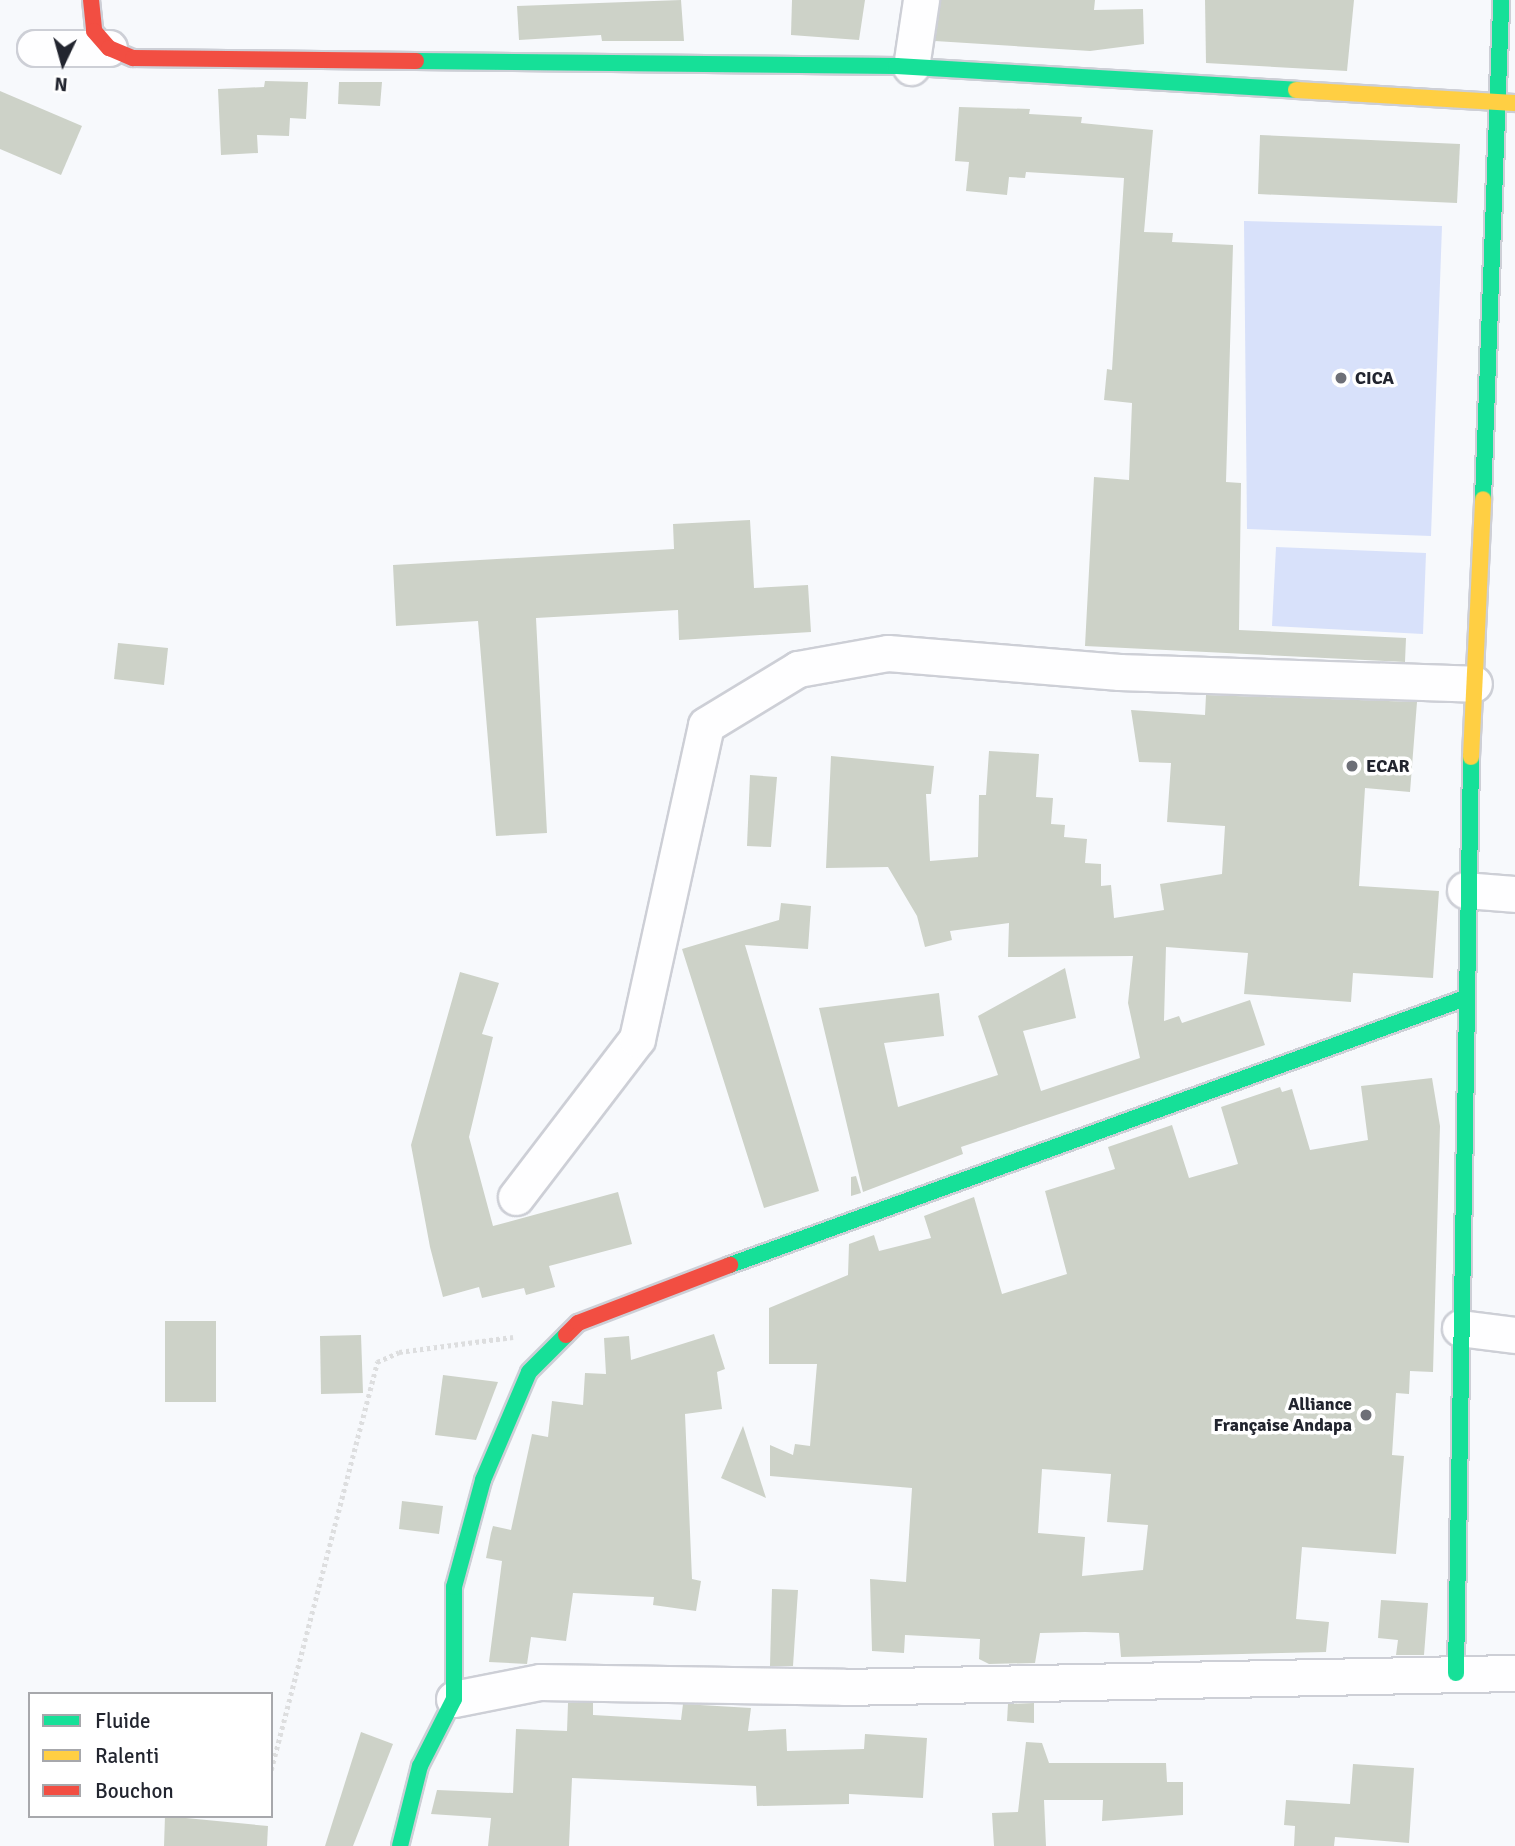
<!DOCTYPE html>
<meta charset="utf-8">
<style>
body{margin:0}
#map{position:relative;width:1515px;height:1846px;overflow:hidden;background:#f7f9fc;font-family:Signika,sans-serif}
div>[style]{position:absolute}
.green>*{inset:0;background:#d8e1fa}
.building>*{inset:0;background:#cdd2c8}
.path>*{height:4.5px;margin-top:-2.25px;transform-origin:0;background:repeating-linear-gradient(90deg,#dddedf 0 3.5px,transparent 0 7px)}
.roads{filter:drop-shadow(2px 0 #cdcfd6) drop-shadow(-2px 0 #cdcfd6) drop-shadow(0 2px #cdcfd6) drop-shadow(0 -2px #cdcfd6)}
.street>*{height:35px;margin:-17.5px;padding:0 17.5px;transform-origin:17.5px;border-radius:17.5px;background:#fefeff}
.fast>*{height:16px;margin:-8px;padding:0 8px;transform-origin:8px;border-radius:8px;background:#16e098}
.slow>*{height:16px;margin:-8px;padding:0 8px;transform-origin:8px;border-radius:8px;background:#ffcf43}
.jam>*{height:16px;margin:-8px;padding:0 8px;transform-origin:8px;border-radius:8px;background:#f24e42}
.dots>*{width:19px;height:19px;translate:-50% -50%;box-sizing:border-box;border:4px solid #fff;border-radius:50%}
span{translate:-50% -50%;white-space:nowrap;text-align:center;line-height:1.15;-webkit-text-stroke:7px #fff;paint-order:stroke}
.poi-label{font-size:18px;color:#22252f;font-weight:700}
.left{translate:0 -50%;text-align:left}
.right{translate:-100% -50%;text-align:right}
.legend{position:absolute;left:28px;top:1692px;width:245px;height:126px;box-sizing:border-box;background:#fff;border:2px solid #a7a8ac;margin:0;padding:9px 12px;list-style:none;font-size:21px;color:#22252f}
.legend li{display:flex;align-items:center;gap:14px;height:35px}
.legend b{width:35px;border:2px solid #a7a8ac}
.north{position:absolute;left:28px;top:28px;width:70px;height:70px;-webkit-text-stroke:5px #fff;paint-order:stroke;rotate:185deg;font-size:19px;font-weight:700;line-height:28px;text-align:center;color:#22252f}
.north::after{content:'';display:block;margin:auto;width:24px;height:32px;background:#22252f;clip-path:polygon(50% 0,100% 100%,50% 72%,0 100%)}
</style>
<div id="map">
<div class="green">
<i style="clip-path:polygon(1244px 221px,1442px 226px,1431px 536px,1247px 529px)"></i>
<i style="clip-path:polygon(1276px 547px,1426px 553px,1423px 634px,1272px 626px)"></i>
</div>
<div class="building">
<i style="clip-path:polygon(681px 0,684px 41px,602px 41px,601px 35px,519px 40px,517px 6px)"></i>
<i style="clip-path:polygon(792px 0,865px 0,859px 40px,791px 35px)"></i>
<i style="clip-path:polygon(941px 0,1095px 0,1094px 10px,1143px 9px,1144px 44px,1090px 51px,935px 41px)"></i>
<i style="clip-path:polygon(1205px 0,1354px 0,1347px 71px,1206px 63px)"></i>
<i style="clip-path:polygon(265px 81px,308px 82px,306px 119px,290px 118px,289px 136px,257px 135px,258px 153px,221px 155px,218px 89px,264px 87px)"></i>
<i style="clip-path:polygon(339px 82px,382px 82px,380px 106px,338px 104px)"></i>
<i style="clip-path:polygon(0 91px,82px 126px,61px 175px,0 149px)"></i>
<i style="clip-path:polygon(959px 107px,1030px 109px,1029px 114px,1082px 117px,1081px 123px,1153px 130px,1144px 232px,1173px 233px,1172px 242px,1233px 245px,1226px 482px,1241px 483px,1239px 630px,1406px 638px,1405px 662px,1085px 646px,1094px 477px,1129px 480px,1132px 403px,1104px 400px,1107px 369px,1112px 370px,1124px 178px,1026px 172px,1025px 178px,1009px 177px,1007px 195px,966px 191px,969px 162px,955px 161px)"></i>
<i style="clip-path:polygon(1260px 135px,1460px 144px,1457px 203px,1258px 194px)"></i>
<i style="clip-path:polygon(750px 520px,754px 588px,808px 585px,811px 632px,679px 640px,678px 610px,536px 618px,547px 833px,496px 836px,478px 621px,396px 626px,393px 565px,674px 549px,673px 524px)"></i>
<i style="clip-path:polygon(118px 643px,168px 648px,164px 685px,114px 679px)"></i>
<i style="clip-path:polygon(1206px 695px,1417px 702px,1410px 792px,1365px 788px,1359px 886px,1439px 891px,1433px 978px,1353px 973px,1351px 1002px,1244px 994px,1248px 953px,1166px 947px,1164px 1021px,1179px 1016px,1182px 1023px,1250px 1000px,1265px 1045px,961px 1147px,963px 1154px,863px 1192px,819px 1008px,939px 993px,944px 1036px,884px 1043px,898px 1107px,998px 1075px,978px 1016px,1065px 968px,1076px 1018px,1023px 1031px,1041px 1091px,1140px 1058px,1128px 1003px,1133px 956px,1008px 957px,1009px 923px,950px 931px,952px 940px,925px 947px,917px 916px,888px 867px,826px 868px,831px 756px,934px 766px,931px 794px,926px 794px,930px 861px,978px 857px,979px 795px,986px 795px,989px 751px,1039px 754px,1036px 797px,1053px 798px,1051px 824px,1065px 825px,1064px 837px,1087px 839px,1085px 863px,1101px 864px,1101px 886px,1111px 885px,1114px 918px,1164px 910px,1160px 884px,1222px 874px,1225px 826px,1167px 822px,1171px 763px,1139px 762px,1131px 710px,1205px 715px)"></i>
<i style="clip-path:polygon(750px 775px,777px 777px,771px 847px,747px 846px)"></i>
<i style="clip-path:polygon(781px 903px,811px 906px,808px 949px,745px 945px,819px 1191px,764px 1208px,682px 949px,779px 920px)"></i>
<i style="clip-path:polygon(460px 972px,499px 983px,482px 1034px,493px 1037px,469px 1137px,493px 1226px,618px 1192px,632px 1244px,549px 1266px,555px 1287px,526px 1295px,524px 1288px,482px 1298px,479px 1287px,443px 1297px,430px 1247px,411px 1145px)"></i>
<i style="clip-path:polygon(evenodd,1432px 1078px,1440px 1126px,1433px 1372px,1410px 1371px,1409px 1394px,1396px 1393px,1392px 1455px,1404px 1456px,1396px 1554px,1302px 1547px,1296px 1619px,1329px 1622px,1326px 1652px,1121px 1657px,1119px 1633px,1085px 1632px,1040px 1633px,1035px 1663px,989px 1664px,979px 1659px,980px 1639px,905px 1635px,904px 1653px,872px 1651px,870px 1579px,906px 1582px,912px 1488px,770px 1476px,770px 1445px,793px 1455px,795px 1444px,810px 1446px,817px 1364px,769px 1364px,769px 1308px,848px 1275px,849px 1244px,874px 1235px,879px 1251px,931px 1238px,924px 1216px,974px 1197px,1002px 1294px,1067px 1274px,1045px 1191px,1115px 1169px,1108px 1147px,1172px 1125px,1189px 1178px,1238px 1164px,1221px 1107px,1280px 1087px,1282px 1092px,1292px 1089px,1310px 1150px,1368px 1140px,1361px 1086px,1432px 1078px,1042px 1469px,1111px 1474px,1107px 1522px,1148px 1525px,1143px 1570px,1082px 1576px,1085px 1537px,1038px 1533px,1042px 1469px)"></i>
<i style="clip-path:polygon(856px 1176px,861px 1193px,851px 1196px,851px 1177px)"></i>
<i style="clip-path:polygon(165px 1321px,216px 1321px,216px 1402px,165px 1402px)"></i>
<i style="clip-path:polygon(714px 1334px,725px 1369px,717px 1372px,722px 1409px,685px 1414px,692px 1579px,701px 1581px,696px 1611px,653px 1605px,654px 1597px,573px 1593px,566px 1641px,531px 1637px,527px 1664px,489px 1662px,502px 1561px,486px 1558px,491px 1533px,493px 1526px,511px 1530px,532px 1434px,548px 1437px,552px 1401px,583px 1405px,585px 1373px,606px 1374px,604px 1338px,629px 1336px,631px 1360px)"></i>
<i style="clip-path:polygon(361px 1335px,363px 1393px,321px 1394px,320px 1336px)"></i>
<i style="clip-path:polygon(443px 1375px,498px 1382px,476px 1440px,435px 1435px)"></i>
<i style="clip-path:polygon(743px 1426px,766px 1498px,721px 1478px)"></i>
<i style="clip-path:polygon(402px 1501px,443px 1506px,439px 1534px,399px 1529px)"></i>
<i style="clip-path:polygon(772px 1589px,798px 1590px,793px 1666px,770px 1666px)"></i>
<i style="clip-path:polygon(1381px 1600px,1428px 1603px,1424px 1655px,1396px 1655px,1398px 1640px,1378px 1638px)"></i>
<i style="clip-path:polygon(568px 1703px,593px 1703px,593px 1715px,681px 1720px,683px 1704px,751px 1708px,748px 1731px,786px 1729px,787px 1751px,864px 1749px,865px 1734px,927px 1738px,923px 1798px,849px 1794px,849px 1804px,757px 1806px,756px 1786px,572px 1778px,569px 1846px,488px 1846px,491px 1818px,431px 1814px,437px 1790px,513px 1793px,516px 1729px,567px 1731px)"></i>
<i style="clip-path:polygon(1034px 1703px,1034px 1723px,1007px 1721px,1008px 1704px)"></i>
<i style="clip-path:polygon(361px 1732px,393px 1744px,353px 1846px,325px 1846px)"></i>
<i style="clip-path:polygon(1026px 1742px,1042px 1743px,1049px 1763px,1166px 1763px,1167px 1782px,1183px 1782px,1183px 1815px,1102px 1821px,1103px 1800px,1044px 1800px,1046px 1846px,994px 1846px,992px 1813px,1018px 1812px)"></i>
<i style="clip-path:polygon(1353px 1764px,1414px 1768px,1409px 1843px,1335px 1837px,1334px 1846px,1294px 1846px,1295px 1826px,1284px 1825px,1286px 1800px,1350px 1804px)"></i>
<i style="clip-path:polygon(165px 1816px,268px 1826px,267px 1846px,164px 1846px)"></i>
</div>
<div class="path">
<i style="left:271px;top:1770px;width:422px;rotate:-75.4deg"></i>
<i style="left:377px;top:1362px;width:24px;rotate:-24deg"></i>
<i style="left:399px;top:1352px;width:115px;rotate:-7.5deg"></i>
</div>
<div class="roads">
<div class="street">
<i style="left:35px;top:48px;width:74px"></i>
<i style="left:911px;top:67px;width:68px;rotate:-81.5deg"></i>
<i style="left:1465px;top:890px;width:50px;rotate:4.6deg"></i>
<i style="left:516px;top:1197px;width:199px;rotate:-52.6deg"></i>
<i style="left:637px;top:1039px;width:321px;rotate:-77.6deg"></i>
<i style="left:706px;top:725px;width:108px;rotate:-31.3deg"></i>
<i style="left:798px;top:669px;width:91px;rotate:-10.1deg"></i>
<i style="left:888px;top:653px;width:232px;rotate:4.7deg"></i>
<i style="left:1119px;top:672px;width:355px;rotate:1.9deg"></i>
<i style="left:1460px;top:1328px;width:55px;rotate:7.3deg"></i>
<i style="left:454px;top:1699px;width:88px;rotate:-11.2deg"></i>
<i style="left:540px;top:1682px;width:304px;rotate:0.9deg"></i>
<i style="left:844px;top:1687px;width:671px;rotate:-1.2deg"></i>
</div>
<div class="fast">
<i style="left:416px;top:61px;width:480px;rotate:0.6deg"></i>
<i style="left:896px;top:66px;width:401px;rotate:3.4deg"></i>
<i style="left:1483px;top:499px;width:499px;rotate:-87.9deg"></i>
<i style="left:730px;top:1265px;width:780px;rotate:-19.95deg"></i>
<i style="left:1456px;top:1673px;width:916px;rotate:-89.06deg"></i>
<i style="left:400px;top:1846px;width:82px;rotate:-76deg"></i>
<i style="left:420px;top:1766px;width:75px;rotate:-63.1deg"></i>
<i style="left:454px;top:1699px;width:112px;rotate:-90deg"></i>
<i style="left:454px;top:1587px;width:111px;rotate:-74.8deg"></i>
<i style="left:483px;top:1480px;width:117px;rotate:-66.9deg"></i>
<i style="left:529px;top:1372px;width:52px;rotate:-45deg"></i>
</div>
<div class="slow">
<i style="left:1296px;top:90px;width:219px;rotate:3.4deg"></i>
<i style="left:1471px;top:757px;width:258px;rotate:-87.3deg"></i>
</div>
<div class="jam">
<i style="left:91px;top:0;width:31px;rotate:84deg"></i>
<i style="left:94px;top:31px;width:23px;rotate:49deg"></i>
<i style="left:109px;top:48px;width:26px;rotate:23deg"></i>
<i style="left:133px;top:58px;width:283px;rotate:0.6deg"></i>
<i style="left:566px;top:1335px;width:17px;rotate:-45deg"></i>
<i style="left:578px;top:1323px;width:163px;rotate:-20.9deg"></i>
</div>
</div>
<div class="dots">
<i style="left:1341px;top:378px;background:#6d6f77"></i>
<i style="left:1352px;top:766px;background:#6d6f77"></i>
<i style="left:1366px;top:1415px;background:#6d6f77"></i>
</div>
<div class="poi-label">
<span class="left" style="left:1355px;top:378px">CICA</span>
<span class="left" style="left:1366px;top:766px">ECAR</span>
<span class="right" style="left:1352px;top:1415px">Alliance<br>Française Andapa</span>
</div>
<ul class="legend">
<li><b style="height:9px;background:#16e098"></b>Fluide</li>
<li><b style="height:9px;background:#ffcf43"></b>Ralenti</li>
<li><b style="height:9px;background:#f24e42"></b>Bouchon</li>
</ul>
<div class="north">N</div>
</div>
